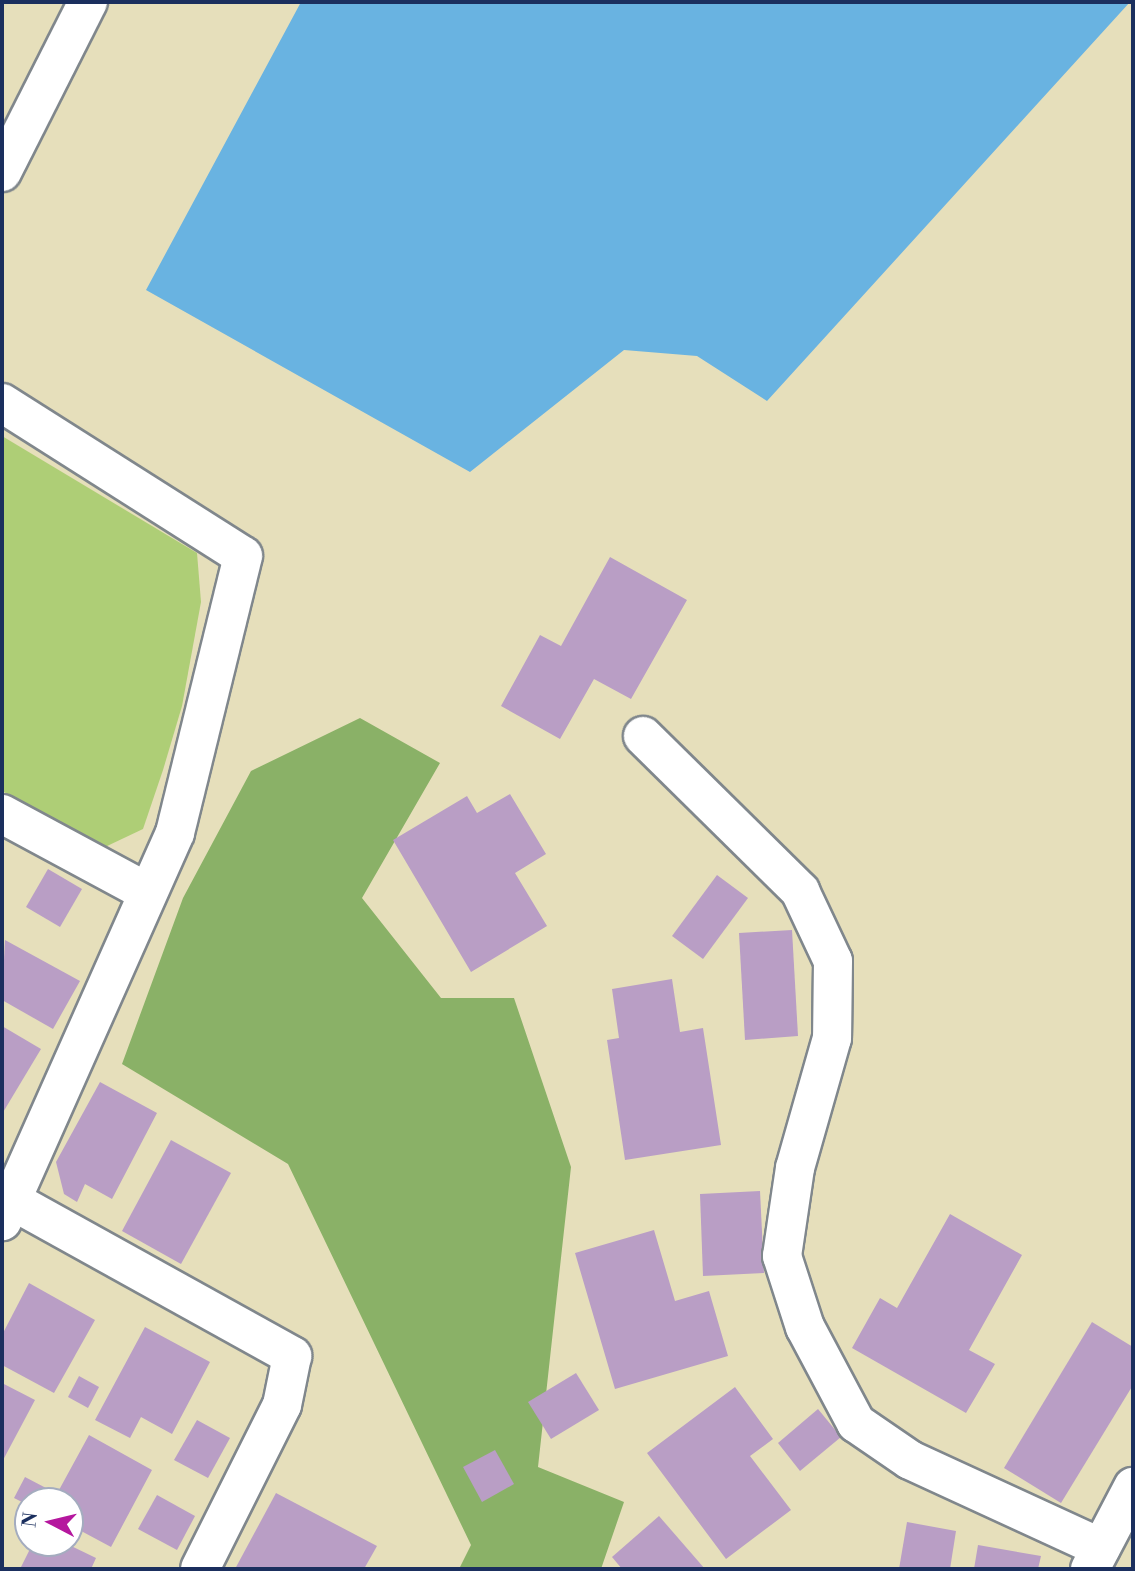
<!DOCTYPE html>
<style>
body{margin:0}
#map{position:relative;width:1135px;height:1571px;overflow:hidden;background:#e6dfbb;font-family:"Libre Bodoni",serif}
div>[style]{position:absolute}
.green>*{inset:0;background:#aece76}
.forest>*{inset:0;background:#8ab167}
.water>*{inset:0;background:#69b3e1}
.building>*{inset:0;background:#b99ec5}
.roads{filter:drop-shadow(2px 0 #80878c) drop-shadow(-2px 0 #80878c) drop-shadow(0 2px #80878c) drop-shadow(0 -2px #80878c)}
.minor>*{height:38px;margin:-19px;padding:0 19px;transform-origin:19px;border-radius:19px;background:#fff}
span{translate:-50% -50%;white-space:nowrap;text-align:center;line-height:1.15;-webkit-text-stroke:5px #fff;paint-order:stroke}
.frame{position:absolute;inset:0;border:4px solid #1b2f5e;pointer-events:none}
.north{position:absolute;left:14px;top:1487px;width:70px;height:70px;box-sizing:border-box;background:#fff;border:2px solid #a4acbf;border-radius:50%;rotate:277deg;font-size:19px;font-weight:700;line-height:28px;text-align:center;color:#1b2f5e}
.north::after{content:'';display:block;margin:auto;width:24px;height:32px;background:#b5179e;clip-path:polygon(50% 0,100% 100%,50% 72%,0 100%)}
</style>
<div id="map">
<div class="green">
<i style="clip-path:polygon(2px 436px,197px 553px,201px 602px,182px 706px,163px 770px,143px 829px,105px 847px,2px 791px)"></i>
</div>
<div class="forest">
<i style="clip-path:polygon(360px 718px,440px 763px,362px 898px,441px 998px,514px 998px,571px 1167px,538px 1467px,624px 1502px,601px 1569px,459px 1569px,471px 1545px,288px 1164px,122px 1064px,183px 898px,251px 771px)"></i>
</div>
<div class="water">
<i style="clip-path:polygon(301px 2px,1130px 2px,767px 401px,697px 356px,624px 350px,470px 472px,146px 290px)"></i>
</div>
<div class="building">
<i style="clip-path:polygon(610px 557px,687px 600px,631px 699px,594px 679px,560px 739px,501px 706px,540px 635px,561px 646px)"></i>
<i style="clip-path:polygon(510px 794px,546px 854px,515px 873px,547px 926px,471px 972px,393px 840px,467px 796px,477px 813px)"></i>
<i style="clip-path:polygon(48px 869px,82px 889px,60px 927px,26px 907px)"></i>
<i style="clip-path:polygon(717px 875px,748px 898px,703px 959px,672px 936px)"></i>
<i style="clip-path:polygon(792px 930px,798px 1036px,745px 1040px,739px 933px)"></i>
<i style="clip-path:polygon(5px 940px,80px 981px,53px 1029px,2px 1000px)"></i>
<i style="clip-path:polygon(672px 979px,680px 1032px,703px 1028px,721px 1145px,625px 1160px,607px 1040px,619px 1038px,612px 989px)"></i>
<i style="clip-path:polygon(2px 1026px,41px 1049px,2px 1114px)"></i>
<i style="clip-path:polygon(100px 1082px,157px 1113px,112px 1199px,85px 1184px,77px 1202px,64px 1194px,56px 1162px)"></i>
<i style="clip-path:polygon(171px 1140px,231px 1173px,181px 1264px,122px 1231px)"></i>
<i style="clip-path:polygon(760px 1191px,764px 1273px,703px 1276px,700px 1194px)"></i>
<i style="clip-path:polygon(950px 1214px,1022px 1255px,969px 1350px,995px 1364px,966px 1413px,852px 1348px,880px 1298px,897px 1308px)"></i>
<i style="clip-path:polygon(654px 1230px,675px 1301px,709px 1291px,728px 1356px,615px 1389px,575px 1253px)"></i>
<i style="clip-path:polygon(29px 1283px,95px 1320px,54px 1393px,2px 1365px,2px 1335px)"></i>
<i style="clip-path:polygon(1092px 1322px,1133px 1347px,1133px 1385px,1061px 1503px,1004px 1468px)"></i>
<i style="clip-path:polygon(145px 1327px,210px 1362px,172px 1434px,141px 1417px,130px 1438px,95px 1420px)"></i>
<i style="clip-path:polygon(576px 1373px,599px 1410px,551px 1439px,528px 1402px)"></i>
<i style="clip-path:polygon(79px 1376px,99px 1387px,88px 1408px,68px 1397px)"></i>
<i style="clip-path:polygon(2px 1383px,35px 1400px,2px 1462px)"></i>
<i style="clip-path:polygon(735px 1387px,773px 1439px,750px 1456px,791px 1510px,726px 1559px,647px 1453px)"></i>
<i style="clip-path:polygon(818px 1409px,841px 1437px,800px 1471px,778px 1443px)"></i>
<i style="clip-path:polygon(197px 1420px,230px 1438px,208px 1478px,174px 1460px)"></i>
<i style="clip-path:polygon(89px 1435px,152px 1470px,111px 1547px,70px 1525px,70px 1501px,53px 1501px)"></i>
<i style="clip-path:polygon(495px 1450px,514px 1484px,482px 1502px,463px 1467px)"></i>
<i style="clip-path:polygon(25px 1477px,46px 1488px,39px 1501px,28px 1501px,28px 1505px,14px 1498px)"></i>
<i style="clip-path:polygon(276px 1493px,377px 1546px,364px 1569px,235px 1569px)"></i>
<i style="clip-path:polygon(157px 1495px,195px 1516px,177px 1550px,138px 1529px)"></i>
<i style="clip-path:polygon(659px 1516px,705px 1569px,622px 1569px,612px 1557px)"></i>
<i style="clip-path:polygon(907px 1522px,956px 1531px,950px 1569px,899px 1569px)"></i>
<i style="clip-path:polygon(33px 1543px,65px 1543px,96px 1558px,91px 1569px,20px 1569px)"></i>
<i style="clip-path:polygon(978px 1545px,1041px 1556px,1038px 1569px,974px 1569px)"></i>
</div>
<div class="roads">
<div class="minor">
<i style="left:2px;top:172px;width:191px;rotate:-63.2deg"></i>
<i style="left:2px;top:403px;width:285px;rotate:32.4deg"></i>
<i style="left:243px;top:556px;width:285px;rotate:103.8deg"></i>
<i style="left:175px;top:833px;width:425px;rotate:114deg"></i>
<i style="left:643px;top:736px;width:221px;rotate:44.6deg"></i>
<i style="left:800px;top:891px;width:77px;rotate:64.8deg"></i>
<i style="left:833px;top:961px;width:77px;rotate:90.7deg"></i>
<i style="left:832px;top:1038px;width:135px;rotate:105.9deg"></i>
<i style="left:795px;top:1168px;width:89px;rotate:98.4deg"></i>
<i style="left:782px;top:1256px;width:75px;rotate:72.1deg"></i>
<i style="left:805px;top:1327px;width:109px;rotate:62deg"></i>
<i style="left:856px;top:1423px;width:65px;rotate:34.4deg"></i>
<i style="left:910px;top:1460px;width:210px;rotate:24.7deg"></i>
<i style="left:2px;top:814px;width:165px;rotate:28.3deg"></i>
<i style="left:2px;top:1195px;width:332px;rotate:29deg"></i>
<i style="left:292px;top:1356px;width:50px;rotate:101.5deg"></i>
<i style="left:282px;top:1405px;width:183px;rotate:116.6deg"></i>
<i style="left:1090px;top:1569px;width:93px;rotate:-62.3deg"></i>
</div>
</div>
<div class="frame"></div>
<div class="north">N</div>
</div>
